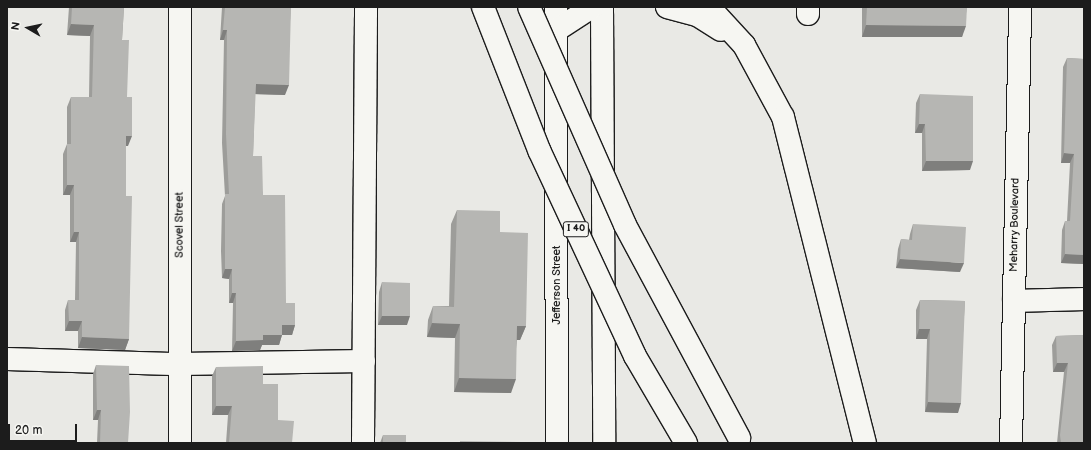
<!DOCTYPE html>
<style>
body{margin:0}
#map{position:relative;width:1091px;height:450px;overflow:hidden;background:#e9e9e5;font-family:"Balsamiq Sans",sans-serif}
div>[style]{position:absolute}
.roads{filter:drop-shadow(1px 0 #1c1c1c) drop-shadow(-1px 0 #1c1c1c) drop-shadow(0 1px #1c1c1c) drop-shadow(0 -1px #1c1c1c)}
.minor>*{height:22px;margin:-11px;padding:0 11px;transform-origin:11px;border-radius:11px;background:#f6f6f2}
.major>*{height:22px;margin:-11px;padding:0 11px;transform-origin:11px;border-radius:11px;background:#f6f6f2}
.highway>*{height:22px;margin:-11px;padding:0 11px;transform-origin:11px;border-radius:11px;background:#f6f6f2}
.bridges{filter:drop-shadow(1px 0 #1c1c1c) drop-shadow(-1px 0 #1c1c1c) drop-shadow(0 1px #1c1c1c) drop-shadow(0 -1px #1c1c1c)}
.highway-bridge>*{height:22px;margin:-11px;padding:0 11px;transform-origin:11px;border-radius:11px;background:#f6f6f2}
.wall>*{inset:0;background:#9d9d9a}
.shaded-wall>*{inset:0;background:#7f7f7d}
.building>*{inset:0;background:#b6b6b3}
span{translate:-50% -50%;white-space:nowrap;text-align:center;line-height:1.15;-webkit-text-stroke:3.5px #f6f6f2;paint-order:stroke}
.shield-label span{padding:1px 3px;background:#f6f6f2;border:1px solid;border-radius:3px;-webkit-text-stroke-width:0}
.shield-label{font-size:10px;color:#1c1c1c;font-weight:700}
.street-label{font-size:11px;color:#1c1c1c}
.frame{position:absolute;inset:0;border:8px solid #1c1c1c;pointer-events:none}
.north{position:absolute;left:8px;top:8px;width:40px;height:40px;-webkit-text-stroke:3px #f6f6f2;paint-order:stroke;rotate:279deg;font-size:11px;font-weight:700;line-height:16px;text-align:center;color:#1c1c1c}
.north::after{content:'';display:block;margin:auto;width:14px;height:18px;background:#1c1c1c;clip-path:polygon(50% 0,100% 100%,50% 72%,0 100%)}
.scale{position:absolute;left:8px;top:424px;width:69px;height:18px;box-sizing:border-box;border:2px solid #1c1c1c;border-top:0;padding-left:5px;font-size:12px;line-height:14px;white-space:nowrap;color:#1c1c1c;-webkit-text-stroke:3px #f6f6f2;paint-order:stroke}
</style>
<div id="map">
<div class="roads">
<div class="minor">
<i style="left:808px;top:7px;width:7px;rotate:90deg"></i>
<i style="left:1014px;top:301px;width:70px;rotate:-1.6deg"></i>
<i style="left:7px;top:359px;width:173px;rotate:1.7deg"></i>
<i style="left:180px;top:364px;width:184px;rotate:-0.9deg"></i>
<i style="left:180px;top:443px;width:436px;rotate:-90deg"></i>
<i style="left:363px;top:443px;width:436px;rotate:-89.6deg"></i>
<i style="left:1011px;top:443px;width:436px;rotate:-88.8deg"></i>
</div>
<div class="major">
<i style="left:556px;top:7px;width:436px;rotate:89.9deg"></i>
<i style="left:602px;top:7px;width:436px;rotate:89.7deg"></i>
</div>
<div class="highway">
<i style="left:667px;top:7px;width:31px;rotate:15deg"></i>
<i style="left:697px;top:15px;width:28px;rotate:32deg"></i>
<i style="left:709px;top:7px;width:52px;rotate:47.4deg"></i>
<i style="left:744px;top:45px;width:82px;rotate:61.6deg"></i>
<i style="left:783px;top:117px;width:336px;rotate:75.9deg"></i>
<i style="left:555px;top:31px;width:44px;rotate:-33deg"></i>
</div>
</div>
<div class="bridges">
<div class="highway-bridge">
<i style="left:483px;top:7px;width:154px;rotate:68.6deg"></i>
<i style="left:539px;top:150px;width:227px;rotate:65deg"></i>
<i style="left:635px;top:356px;width:101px;rotate:59.6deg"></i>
<i style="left:529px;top:7px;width:238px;rotate:66.2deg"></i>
<i style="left:625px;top:225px;width:242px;rotate:61.8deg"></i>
</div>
</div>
<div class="wall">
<i style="clip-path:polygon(69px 7px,124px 7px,122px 40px,127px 97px,128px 146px,126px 146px,126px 196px,129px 339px,125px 350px,78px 348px,78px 331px,65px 331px,65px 310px,68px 300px,75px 300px,76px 242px,70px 242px,70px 195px,63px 195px,63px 154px,67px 144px,67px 107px,71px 97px,89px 97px,90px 36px,67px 35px)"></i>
<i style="clip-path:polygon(222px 7px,291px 7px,285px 95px,255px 94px,253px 156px,263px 195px,286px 303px,295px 325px,292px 335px,282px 335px,279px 345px,262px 345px,260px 350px,232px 351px,233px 303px,229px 303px,229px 279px,222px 278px,221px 251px,222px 204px,225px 196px,222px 143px,224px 40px,220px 40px)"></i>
<i style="clip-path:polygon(862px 7px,967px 7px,962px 37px,862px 37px)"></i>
<i style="clip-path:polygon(1067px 58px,1084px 59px,1084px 264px,1061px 263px,1062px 230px,1065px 221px,1067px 221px,1070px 163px,1061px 163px,1063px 67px)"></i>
<i style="clip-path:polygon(920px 94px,970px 170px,922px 171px,922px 133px,915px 133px,916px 103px)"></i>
<i style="clip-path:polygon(457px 210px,500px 232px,526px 326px,520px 340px,517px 340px,511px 393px,454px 392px,455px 338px,427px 337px,428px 320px,433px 306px,449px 306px,451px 224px)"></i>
<i style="clip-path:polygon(913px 224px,960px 272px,896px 268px,898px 249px,901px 239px,909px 240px,910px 234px)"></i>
<i style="clip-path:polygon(382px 282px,407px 325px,378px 325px,379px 292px)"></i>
<i style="clip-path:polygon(920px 300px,965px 301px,958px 413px,925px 412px,927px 339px,916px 339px,916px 310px)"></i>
<i style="clip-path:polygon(1084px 335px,1084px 443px,1057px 443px,1064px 372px,1053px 372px,1052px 345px,1056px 336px)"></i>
<i style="clip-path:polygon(96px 365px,128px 443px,97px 443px,98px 420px,93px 420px,93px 374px)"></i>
<i style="clip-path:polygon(216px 367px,263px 384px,278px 420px,292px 443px,226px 443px,228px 415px,212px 415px,212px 376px)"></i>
<i style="clip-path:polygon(383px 435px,406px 443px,380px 443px)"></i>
</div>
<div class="shaded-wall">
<i style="clip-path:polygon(71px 24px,94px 25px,90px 36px,67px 35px)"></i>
<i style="clip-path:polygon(866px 25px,966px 26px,962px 37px,862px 37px)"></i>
<i style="clip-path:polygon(223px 30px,227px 30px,224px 40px,220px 40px)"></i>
<i style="clip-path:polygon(256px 84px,289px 85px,285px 95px,252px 94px)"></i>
<i style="clip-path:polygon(919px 124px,925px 124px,922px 133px,915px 133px)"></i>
<i style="clip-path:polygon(126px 136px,132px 136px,128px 146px,122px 146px)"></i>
<i style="clip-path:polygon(1064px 153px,1074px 154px,1070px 163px,1061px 163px)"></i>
<i style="clip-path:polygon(926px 161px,973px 161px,970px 170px,922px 171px)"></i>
<i style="clip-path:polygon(67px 185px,74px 185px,70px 195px,63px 195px)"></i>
<i style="clip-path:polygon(74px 232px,79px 232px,76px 242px,70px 242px)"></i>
<i style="clip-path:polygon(1065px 254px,1084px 255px,1084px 264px,1061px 263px)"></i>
<i style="clip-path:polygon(900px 259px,964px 263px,960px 272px,896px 268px)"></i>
<i style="clip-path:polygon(225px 269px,232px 269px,229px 279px,222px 278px)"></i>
<i style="clip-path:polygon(232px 293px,236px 293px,233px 303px,229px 303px)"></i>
<i style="clip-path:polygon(382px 316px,410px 316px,407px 325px,378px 325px)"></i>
<i style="clip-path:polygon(69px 321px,82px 321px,78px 331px,65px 331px)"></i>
<i style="clip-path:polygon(432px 323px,460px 324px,455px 338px,427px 337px)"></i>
<i style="clip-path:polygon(282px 325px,295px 325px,292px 335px,279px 335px)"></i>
<i style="clip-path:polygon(517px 326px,526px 326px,520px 340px,512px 340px)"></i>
<i style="clip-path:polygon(919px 329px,930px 329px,927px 339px,916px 339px)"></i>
<i style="clip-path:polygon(263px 335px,282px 335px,279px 345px,262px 345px,260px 350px,232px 351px,236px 341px)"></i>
<i style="clip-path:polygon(82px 337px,129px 339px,125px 350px,78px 348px)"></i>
<i style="clip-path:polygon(1057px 363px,1068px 363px,1064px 372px,1053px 372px)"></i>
<i style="clip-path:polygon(459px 378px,516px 379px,511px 393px,454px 392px)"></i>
<i style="clip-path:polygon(928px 402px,961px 403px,958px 413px,925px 412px)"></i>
<i style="clip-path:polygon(216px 406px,232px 406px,228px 415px,212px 415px)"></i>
<i style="clip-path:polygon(97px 410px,101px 410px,98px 420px,93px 420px)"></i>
</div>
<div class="building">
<i style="clip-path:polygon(72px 7px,124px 7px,122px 40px,129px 40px,127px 97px,132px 97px,132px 136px,126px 136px,126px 196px,132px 196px,129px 339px,82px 337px,82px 321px,69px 321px,68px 300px,79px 300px,79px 232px,74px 232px,74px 185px,67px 185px,67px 144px,71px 144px,71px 97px,92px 97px,94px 25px,71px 24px)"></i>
<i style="clip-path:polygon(225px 7px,291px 7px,289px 85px,256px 84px,253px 156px,262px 156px,263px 195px,285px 195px,286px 303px,295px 303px,295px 325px,282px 325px,282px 335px,263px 335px,263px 340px,236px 341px,236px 293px,232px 293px,232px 269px,225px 269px,225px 194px,229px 194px,226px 134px,227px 30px,223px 30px)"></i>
<i style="clip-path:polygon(867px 7px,967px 7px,966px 26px,866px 25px)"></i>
<i style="clip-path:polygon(1067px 58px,1084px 59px,1084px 255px,1065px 254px,1065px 221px,1070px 221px,1074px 154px,1064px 153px)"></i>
<i style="clip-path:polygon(920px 94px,973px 96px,973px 161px,926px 161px,925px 124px,919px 124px)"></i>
<i style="clip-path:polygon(457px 210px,500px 211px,500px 232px,528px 233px,526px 326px,517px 326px,516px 379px,459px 378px,460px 324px,432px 323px,433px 306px,454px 307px)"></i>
<i style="clip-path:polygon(913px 224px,966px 227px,964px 263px,900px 259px,901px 239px,912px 240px)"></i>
<i style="clip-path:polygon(382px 282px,410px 283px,410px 316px,382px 316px)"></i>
<i style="clip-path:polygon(920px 300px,965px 301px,961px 403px,928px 402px,930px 329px,919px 329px)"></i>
<i style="clip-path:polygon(1084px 335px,1084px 443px,1061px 443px,1060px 435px,1068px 363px,1057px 363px,1056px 336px)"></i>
<i style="clip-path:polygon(96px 365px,129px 366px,130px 412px,128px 443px,100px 443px,101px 410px,97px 410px)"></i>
<i style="clip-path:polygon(263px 366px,263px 384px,278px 384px,278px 420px,294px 421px,292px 443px,229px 443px,232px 406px,216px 406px,216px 367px)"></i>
<i style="clip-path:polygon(383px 435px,406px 435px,406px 443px,383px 443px)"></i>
<i style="clip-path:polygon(460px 441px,521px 442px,521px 443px,460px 443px)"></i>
</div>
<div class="shield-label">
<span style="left:576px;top:229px">I 40</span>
</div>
<div class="street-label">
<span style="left:180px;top:225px;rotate:-90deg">Scovel Street</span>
<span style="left:1015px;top:225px;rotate:-89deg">Meharry Boulevard</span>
<span style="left:557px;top:285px;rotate:-90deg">Jefferson Street</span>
</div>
<div class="frame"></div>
<div class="north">N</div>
<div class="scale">20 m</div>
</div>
